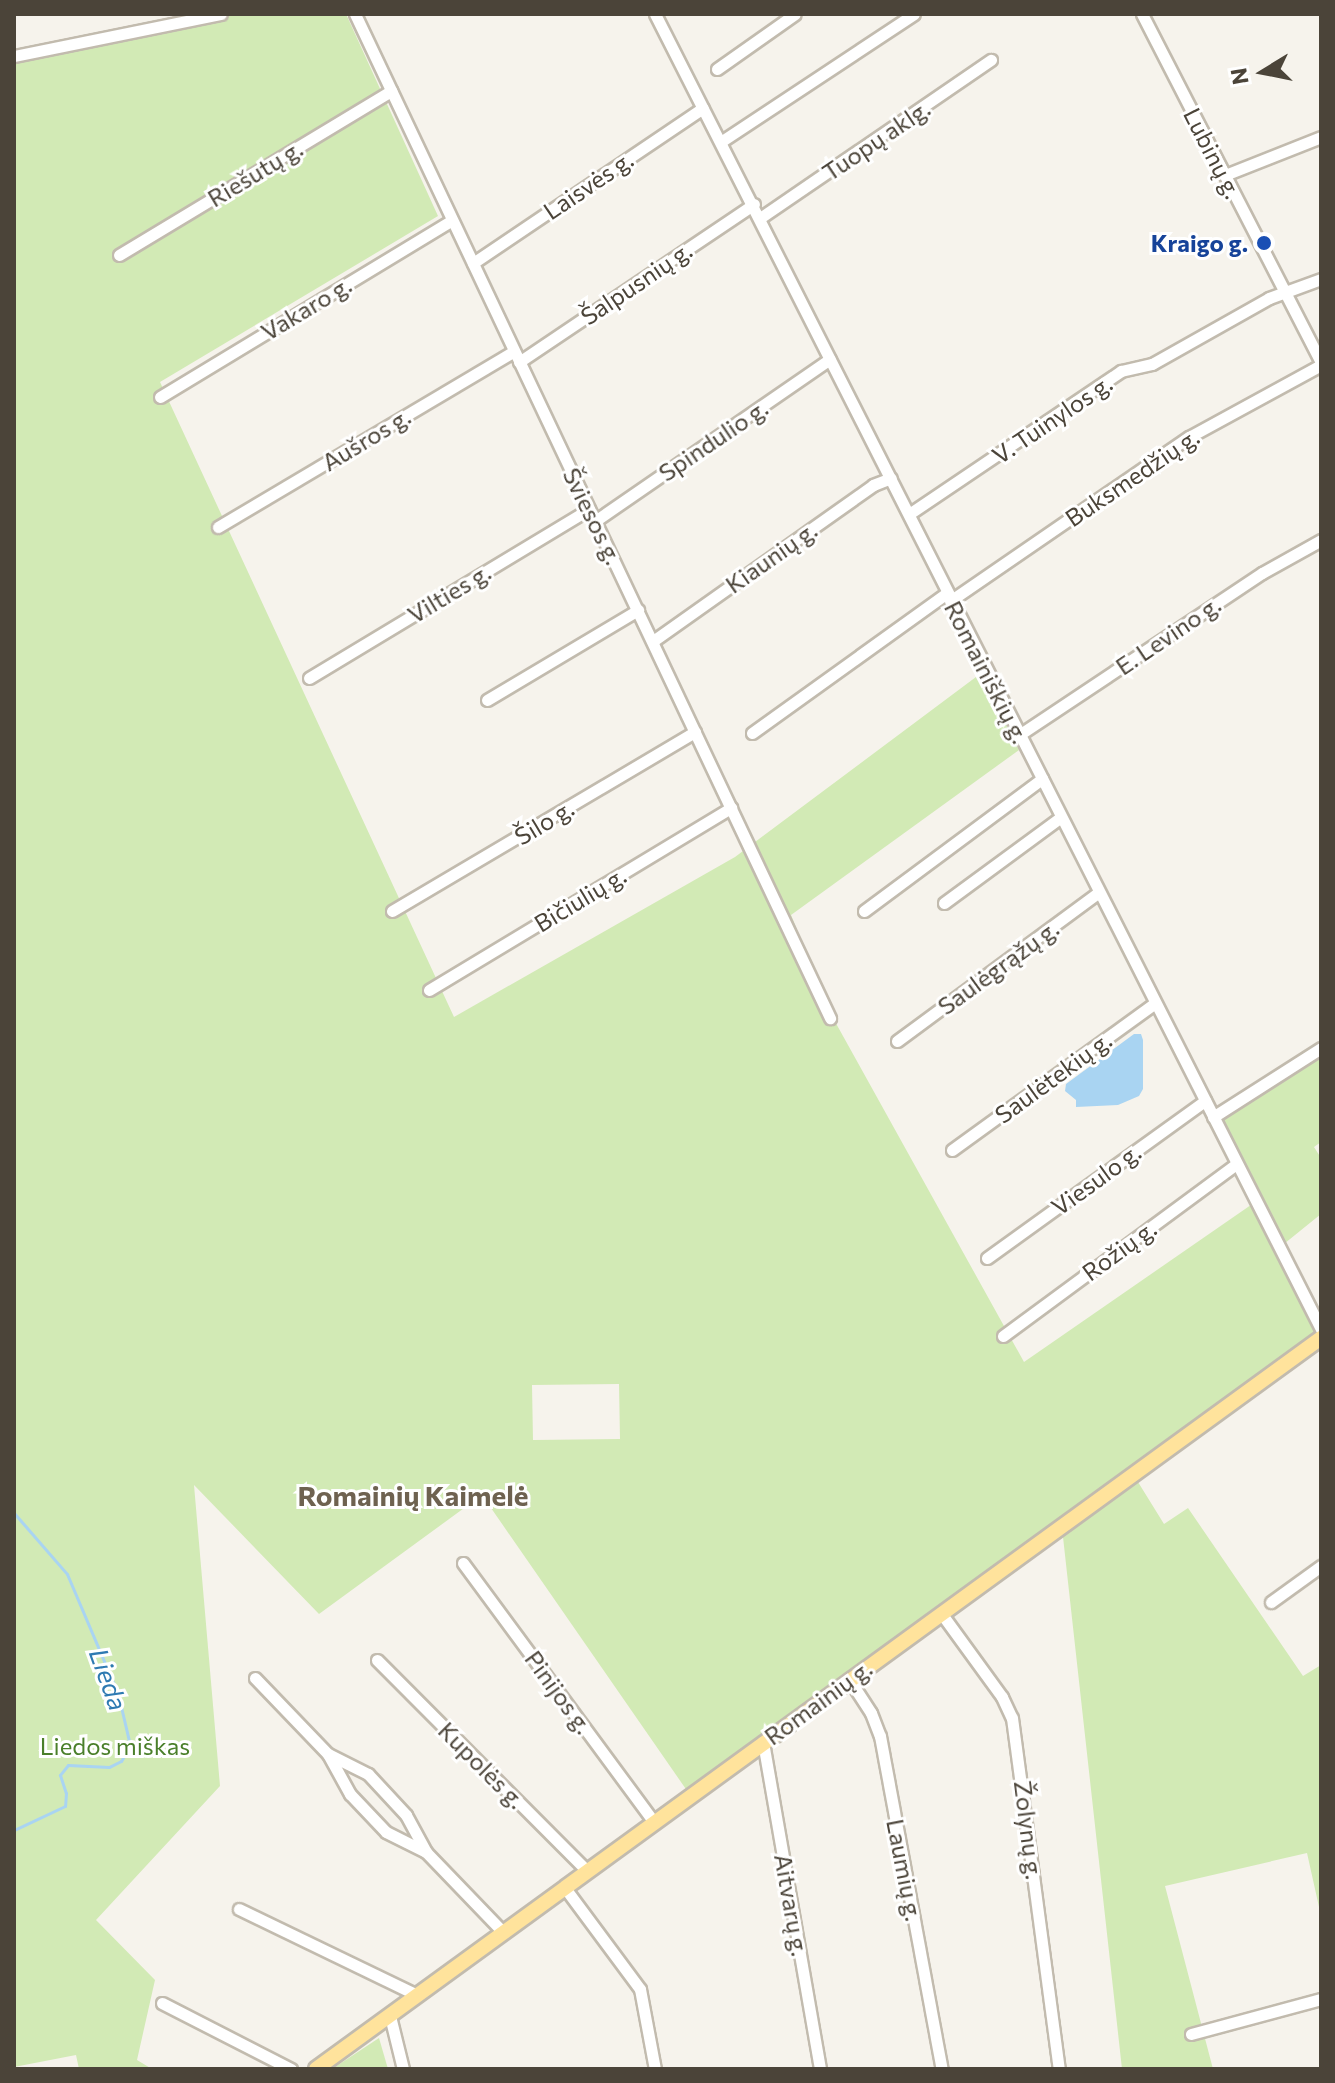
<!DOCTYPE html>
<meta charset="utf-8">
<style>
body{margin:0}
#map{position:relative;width:1335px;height:2083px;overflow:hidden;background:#f6f3ec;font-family:Commissioner,sans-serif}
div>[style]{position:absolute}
.green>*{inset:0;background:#d2eab5}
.water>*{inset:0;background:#a9d4f2}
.stream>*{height:3px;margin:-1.5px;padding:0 1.5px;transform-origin:1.5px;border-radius:1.5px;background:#a9d4f2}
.roads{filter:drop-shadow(2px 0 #c2bbae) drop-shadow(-2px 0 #c2bbae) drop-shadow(0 2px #c2bbae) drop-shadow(0 -2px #c2bbae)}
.minor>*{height:11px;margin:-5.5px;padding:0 5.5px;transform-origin:5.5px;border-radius:5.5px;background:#fff}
.major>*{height:14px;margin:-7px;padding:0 7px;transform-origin:7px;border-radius:7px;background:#ffe39c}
.dots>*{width:22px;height:22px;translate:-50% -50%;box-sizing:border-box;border:4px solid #fff;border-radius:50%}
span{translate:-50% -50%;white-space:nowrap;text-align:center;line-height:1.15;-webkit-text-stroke:6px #fff;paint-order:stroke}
.street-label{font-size:24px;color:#4b4439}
.transit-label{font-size:24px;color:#164399;font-weight:700}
.right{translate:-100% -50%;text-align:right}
.park-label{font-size:24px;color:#4a7f2a}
.water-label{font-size:26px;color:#2e7ab2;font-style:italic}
.quarter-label{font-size:28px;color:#6e6250;font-weight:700}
.frame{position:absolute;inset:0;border:16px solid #4b4439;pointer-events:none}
.north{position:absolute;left:1223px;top:32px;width:80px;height:80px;-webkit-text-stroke:6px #fff;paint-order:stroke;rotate:260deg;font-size:22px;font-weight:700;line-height:32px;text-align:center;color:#4b4439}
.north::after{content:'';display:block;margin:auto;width:28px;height:36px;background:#4b4439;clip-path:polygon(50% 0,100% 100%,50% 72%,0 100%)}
</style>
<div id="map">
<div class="green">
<i style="clip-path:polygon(evenodd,198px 14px,346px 14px,438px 216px,160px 382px,454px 1017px,735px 857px,980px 674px,1019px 750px,791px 915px,833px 1018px,1024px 1362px,1261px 1198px,1221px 1114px,1321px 1052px,1321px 1142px,1314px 1147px,1321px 1158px,1321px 1214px,1274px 1252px,1321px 1344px,1138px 1482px,1164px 1524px,1188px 1508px,1303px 1676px,1321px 1665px,1321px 1916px,1307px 1853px,1165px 1886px,1213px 2069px,1122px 2069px,1062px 1528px,690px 1795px,482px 1495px,319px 1614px,194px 1485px,220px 1786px,96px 1920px,155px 1980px,137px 2060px,152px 2069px,79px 2069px,76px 2055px,14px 2067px,14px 56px,198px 14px,619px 1384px,620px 1439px,533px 1440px,532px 1385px,619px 1384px)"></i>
<i style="clip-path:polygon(379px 2038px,388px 2069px,332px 2069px)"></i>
</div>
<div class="water">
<i style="clip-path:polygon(1134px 1034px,1141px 1034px,1143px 1040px,1143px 1089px,1139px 1096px,1118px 1105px,1076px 1107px,1076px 1100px,1065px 1091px,1066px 1084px)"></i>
</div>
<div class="stream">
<i style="left:14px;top:1513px;width:81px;rotate:49deg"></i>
<i style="left:67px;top:1574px;width:130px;rotate:67deg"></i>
<i style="left:118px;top:1694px;width:52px;rotate:76.8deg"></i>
<i style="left:130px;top:1745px;width:18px;rotate:119deg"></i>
<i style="left:121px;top:1761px;width:13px;rotate:153deg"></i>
<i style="left:109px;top:1767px;width:41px;rotate:-177.2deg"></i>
<i style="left:68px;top:1765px;width:13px;rotate:129deg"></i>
<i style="left:60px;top:1775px;width:19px;rotate:72deg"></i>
<i style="left:66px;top:1793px;width:13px;rotate:94deg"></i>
<i style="left:65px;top:1806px;width:56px;rotate:154.8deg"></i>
</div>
<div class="roads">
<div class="minor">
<i style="left:355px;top:14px;width:1111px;rotate:64.68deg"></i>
<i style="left:655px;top:14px;width:1474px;rotate:63.14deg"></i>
<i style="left:1142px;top:14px;width:391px;rotate:62.8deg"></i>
<i style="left:14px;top:56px;width:211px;rotate:-11.5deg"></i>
<i style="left:717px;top:69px;width:95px;rotate:-35.2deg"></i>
<i style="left:722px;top:141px;width:230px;rotate:-33.5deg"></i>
<i style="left:1225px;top:175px;width:103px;rotate:-21.6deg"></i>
<i style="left:760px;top:218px;width:280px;rotate:-34.4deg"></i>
<i style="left:119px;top:255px;width:318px;rotate:-31.1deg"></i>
<i style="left:473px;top:263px;width:277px;rotate:-34deg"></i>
<i style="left:519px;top:362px;width:283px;rotate:-33.9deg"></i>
<i style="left:160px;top:397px;width:341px;rotate:-31.2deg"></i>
<i style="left:909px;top:514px;width:256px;rotate:-34deg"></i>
<i style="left:1121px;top:371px;width:32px;rotate:-13deg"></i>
<i style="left:1152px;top:364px;width:134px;rotate:-29.4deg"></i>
<i style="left:1269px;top:298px;width:55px;rotate:-20.1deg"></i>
<i style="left:595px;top:521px;width:285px;rotate:-34.6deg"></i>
<i style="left:218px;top:527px;width:344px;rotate:-30.7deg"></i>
<i style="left:950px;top:601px;width:290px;rotate:-34.5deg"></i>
<i style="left:1189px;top:437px;width:150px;rotate:-28.6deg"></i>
<i style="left:653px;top:641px;width:270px;rotate:-35.3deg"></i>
<i style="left:873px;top:485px;width:19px;rotate:-21deg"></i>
<i style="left:309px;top:678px;width:327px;rotate:-31.1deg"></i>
<i style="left:487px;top:700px;width:176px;rotate:-30.8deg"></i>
<i style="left:752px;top:733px;width:240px;rotate:-35.7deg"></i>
<i style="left:1019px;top:735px;width:292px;rotate:-33.7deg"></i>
<i style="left:1262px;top:573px;width:68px;rotate:-29.2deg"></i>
<i style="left:944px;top:903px;width:145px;rotate:-36.3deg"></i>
<i style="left:392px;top:911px;width:352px;rotate:-30.6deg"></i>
<i style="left:864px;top:911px;width:222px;rotate:-36.6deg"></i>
<i style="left:429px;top:990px;width:353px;rotate:-31.1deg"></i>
<i style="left:897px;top:1041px;width:250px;rotate:-36.4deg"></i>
<i style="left:1213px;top:1117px;width:128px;rotate:-32.6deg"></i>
<i style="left:952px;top:1150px;width:249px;rotate:-35.9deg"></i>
<i style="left:987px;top:1258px;width:269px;rotate:-35.8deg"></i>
<i style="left:1003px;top:1336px;width:290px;rotate:-36.4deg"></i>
<i style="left:463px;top:1563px;width:322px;rotate:53.6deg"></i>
<i style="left:1271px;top:1602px;width:62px;rotate:-35.8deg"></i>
<i style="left:941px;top:1613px;width:104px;rotate:54deg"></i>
<i style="left:1002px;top:1697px;width:23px;rotate:65deg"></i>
<i style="left:1012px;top:1718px;width:354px;rotate:82.4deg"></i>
<i style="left:377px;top:1660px;width:298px;rotate:45.1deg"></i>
<i style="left:255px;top:1678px;width:105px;rotate:46.2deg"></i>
<i style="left:328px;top:1754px;width:46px;rotate:61.2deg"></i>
<i style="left:350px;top:1794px;width:52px;rotate:46.5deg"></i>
<i style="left:386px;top:1832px;width:45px;rotate:26.6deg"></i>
<i style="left:426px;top:1852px;width:111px;rotate:46.1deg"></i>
<i style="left:849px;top:1679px;width:40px;rotate:57.1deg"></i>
<i style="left:871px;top:1713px;width:25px;rotate:69deg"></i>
<i style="left:880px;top:1736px;width:339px;rotate:79.5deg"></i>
<i style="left:763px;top:1742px;width:332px;rotate:80.1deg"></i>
<i style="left:328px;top:1754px;width:45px;rotate:26.6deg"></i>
<i style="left:368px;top:1774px;width:56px;rotate:47.2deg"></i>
<i style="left:406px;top:1815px;width:42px;rotate:61.6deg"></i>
<i style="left:565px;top:1888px;width:126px;rotate:53.4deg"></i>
<i style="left:640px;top:1989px;width:81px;rotate:79.4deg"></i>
<i style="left:239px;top:1909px;width:198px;rotate:25.8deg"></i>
<i style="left:162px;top:2003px;width:145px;rotate:27.1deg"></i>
<i style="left:390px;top:2016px;width:55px;rotate:76.2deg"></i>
<i style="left:1191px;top:2034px;width:135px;rotate:-15.1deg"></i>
</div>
<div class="major">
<i style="left:316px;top:2069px;width:1243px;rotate:-36.03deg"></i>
</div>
</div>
<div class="dots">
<i style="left:1264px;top:243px;background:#1a4fb4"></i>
</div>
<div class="street-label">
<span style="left:876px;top:140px;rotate:-34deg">Tuopų aklg.</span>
<span style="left:1213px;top:153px;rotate:63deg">Lubinų g.</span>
<span style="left:255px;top:173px;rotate:-31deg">Riešutų g.</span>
<span style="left:588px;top:185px;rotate:-34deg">Laisvės g.</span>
<span style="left:636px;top:283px;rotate:-34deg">Šalpusnių g.</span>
<span style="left:306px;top:308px;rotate:-31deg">Vakaro g.</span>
<span style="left:1052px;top:419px;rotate:-34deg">V. Tuinylos g.</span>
<span style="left:366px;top:439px;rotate:-31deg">Aušros g.</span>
<span style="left:713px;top:440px;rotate:-34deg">Spindulio g.</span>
<span style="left:1132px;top:477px;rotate:-34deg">Buksmedžių g.</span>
<span style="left:593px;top:516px;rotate:64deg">Šviesos g.</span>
<span style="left:771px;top:557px;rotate:-35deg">Kiaunių g.</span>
<span style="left:449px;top:593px;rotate:-31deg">Vilties g.</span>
<span style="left:1168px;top:635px;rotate:-34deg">E. Levino g.</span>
<span style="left:987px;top:672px;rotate:63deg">Romainiškių g.</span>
<span style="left:544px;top:822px;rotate:-31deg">Šilo g.</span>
<span style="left:580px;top:899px;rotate:-31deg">Bičiulių g.</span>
<span style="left:998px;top:967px;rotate:-36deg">Saulėgrąžų g.</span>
<span style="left:1053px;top:1077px;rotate:-36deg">Saulėtekių g.</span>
<span style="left:1096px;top:1179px;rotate:-36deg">Viesulo g.</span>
<span style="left:1119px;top:1250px;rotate:-36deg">Rožių g.</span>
<span style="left:559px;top:1692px;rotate:54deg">Pinijos g.</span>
<span style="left:818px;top:1702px;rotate:-36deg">Romainių g.</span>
<span style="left:482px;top:1765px;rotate:45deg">Kupolės g.</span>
<span style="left:1029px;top:1830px;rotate:83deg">Žolynų g.</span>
<span style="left:905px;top:1870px;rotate:79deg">Laumių g.</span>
<span style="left:792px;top:1905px;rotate:80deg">Aitvarų g.</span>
</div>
<div class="transit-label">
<span class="right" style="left:1248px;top:243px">Kraigo g.</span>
</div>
<div class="park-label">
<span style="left:115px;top:1746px">Liedos miškas</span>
</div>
<div class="water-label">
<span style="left:109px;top:1679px;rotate:70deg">Lieda</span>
</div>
<div class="quarter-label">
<span style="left:413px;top:1495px">Romainių Kaimelė</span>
</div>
<div class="frame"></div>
<div class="north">N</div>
</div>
